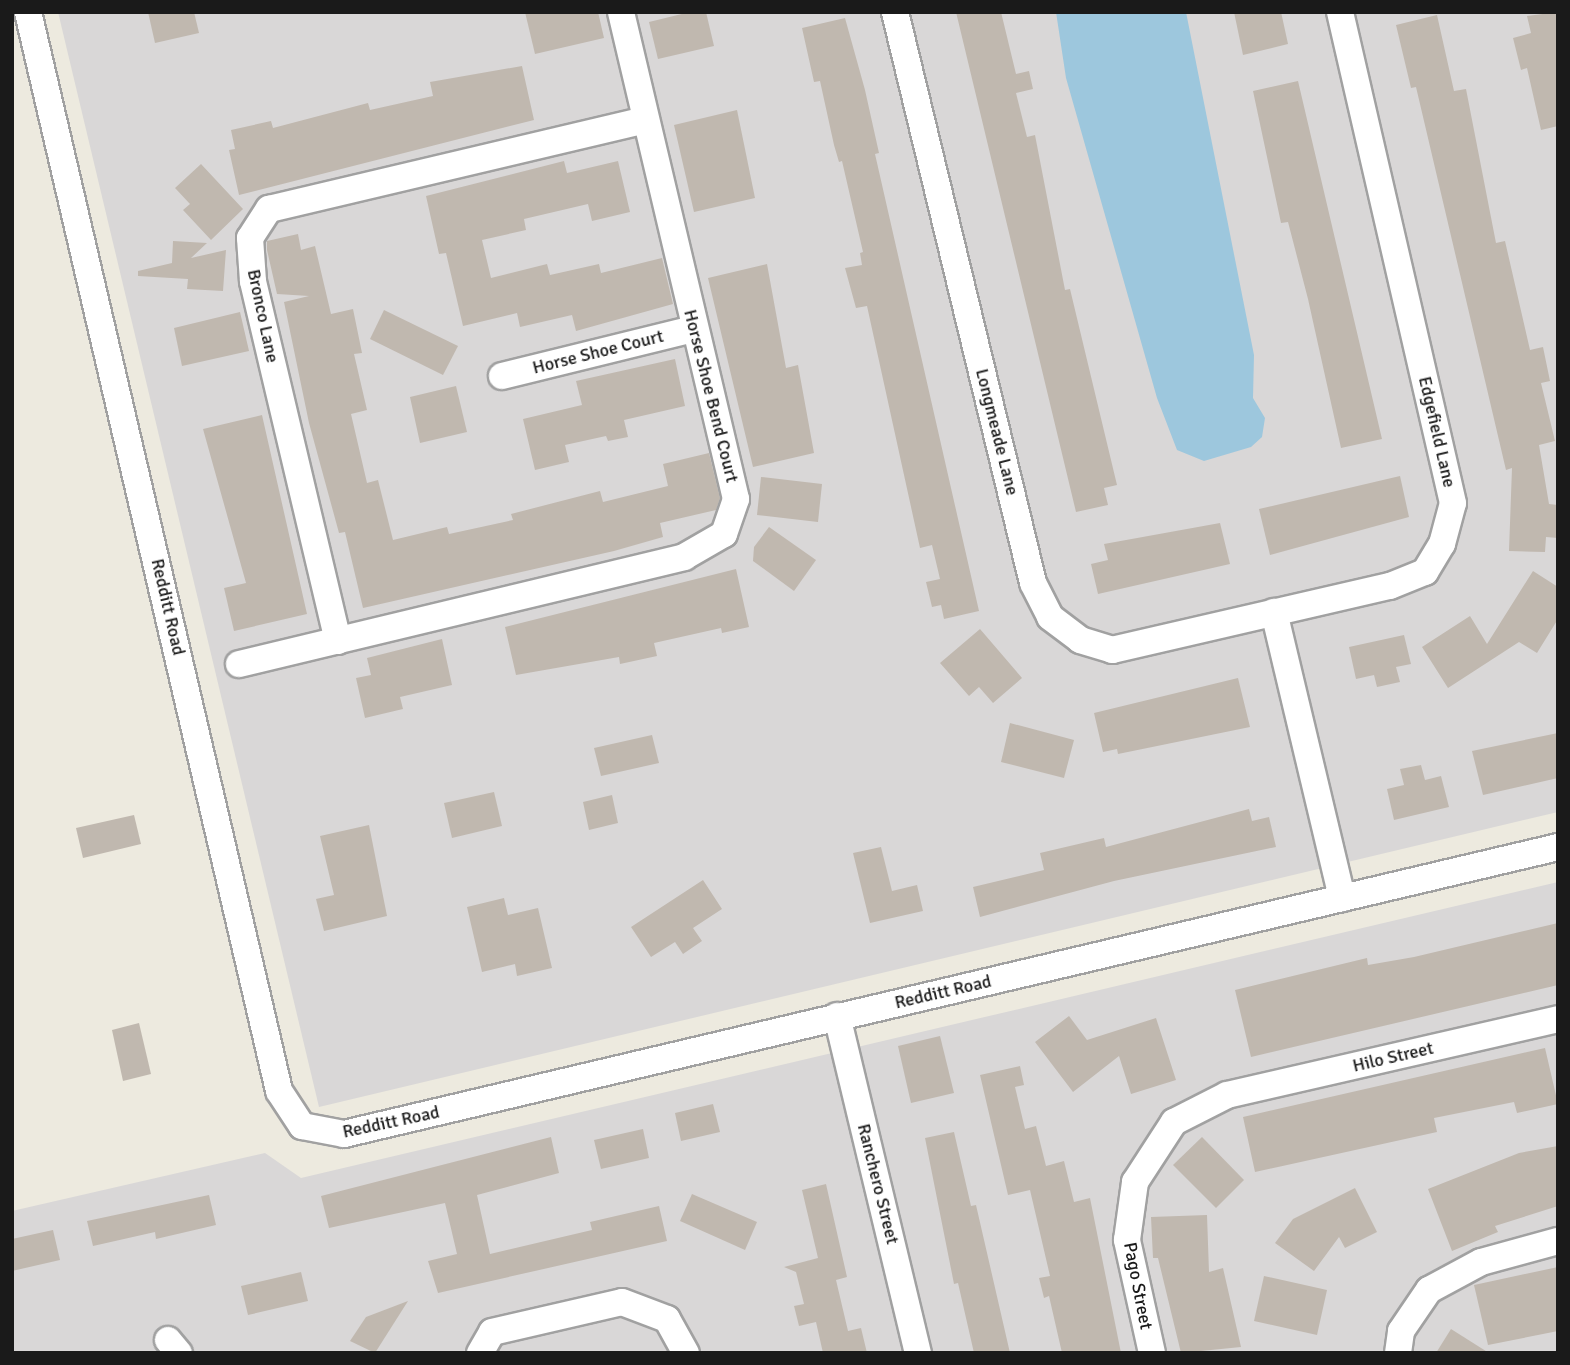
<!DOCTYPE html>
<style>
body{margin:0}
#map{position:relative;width:1570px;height:1365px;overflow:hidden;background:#edeadf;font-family:Signika,sans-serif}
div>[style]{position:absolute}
.residential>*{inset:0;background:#d9d7d7}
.water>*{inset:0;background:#9dc7dd}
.building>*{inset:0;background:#c0b8af}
.roads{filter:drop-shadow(2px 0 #a1a1a1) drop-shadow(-2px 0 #a1a1a1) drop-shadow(0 2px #a1a1a1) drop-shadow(0 -2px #a1a1a1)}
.minor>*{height:26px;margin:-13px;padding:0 13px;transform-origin:13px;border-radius:13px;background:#fff}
span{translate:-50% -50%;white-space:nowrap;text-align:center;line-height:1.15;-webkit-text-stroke:6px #fff;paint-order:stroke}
.street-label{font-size:18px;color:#1a1a1a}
.frame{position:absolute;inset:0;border:14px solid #1a1a1a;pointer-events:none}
</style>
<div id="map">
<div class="residential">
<i style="clip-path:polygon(58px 12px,1558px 12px,1558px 812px,319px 1107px)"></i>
<i style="clip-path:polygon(1558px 882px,1558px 1353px,12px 1353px,12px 1211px,265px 1153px,301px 1178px)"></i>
</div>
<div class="water">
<i style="clip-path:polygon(1056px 12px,1186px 12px,1254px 355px,1253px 398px,1265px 418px,1262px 437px,1251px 447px,1204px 461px,1177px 450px,1157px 398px,1066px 78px)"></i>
</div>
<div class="building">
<i style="clip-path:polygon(148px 12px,194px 12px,199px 33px,155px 43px)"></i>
<i style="clip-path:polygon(525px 12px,598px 12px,604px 38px,535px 54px)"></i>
<i style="clip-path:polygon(690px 12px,706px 12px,714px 46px,658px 59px,649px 22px)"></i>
<i style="clip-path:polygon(956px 12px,1001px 12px,1016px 74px,1029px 71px,1033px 89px,1016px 93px,1027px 137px,1035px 135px,1065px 290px,1070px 289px,1117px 485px,1104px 488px,1108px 505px,1076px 512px)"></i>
<i style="clip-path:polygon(1234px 12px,1281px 12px,1288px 44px,1243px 55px)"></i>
<i style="clip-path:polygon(1558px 12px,1558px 126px,1541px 130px,1527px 68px,1521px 70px,1513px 38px,1531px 33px,1527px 16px)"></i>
<i style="clip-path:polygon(1437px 15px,1454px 91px,1466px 89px,1496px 243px,1505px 241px,1530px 350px,1543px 347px,1550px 381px,1541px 383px,1555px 441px,1539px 445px,1549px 504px,1558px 505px,1558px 538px,1546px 537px,1545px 552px,1509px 551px,1512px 468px,1506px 470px,1416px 87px,1411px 88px,1396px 25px)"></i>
<i style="clip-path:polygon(845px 18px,865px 90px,879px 153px,875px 154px,979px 611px,944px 619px,941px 605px,932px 607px,926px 582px,940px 579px,932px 545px,920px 548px,867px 306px,856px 308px,845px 268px,862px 265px,860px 253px,863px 252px,842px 161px,839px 162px,834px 145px,820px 81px,814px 82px,802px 28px)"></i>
<i style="clip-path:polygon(522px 66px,534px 120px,239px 195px,229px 150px,235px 149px,231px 130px,271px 121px,273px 128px,368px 103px,370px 110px,433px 96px,430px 82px)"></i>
<i style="clip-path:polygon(1298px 81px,1382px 439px,1341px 448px,1308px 299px,1288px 222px,1281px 223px,1253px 91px)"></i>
<i style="clip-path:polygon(737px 110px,755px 198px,694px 212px,674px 125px)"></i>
<i style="clip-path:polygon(564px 161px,567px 173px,618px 161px,630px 212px,592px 221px,588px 204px,524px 219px,526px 230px,482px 240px,491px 278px,547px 264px,550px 275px,599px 264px,601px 273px,662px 258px,673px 304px,576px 331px,572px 315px,520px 327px,517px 313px,463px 326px,446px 253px,439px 254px,426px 196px)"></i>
<i style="clip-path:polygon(201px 164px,243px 209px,211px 240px,183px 210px,190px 204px,175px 188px)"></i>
<i style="clip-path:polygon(298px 234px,301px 250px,315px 246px,331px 314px,353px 309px,362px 353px,354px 354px,367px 410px,351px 414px,367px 483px,378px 480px,393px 540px,447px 527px,449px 534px,513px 520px,511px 514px,600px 491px,603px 502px,668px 486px,663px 464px,709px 453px,720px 498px,716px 510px,660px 523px,663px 537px,614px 551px,363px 608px,345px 532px,339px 533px,309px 423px,284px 302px,309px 296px,277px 294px,267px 250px,267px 241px)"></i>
<i style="clip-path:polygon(173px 241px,207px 243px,191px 258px,226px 250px,223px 291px,187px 289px,188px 279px,138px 276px,138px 271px,172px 263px)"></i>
<i style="clip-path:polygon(767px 264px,786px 368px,798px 365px,814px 453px,753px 467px,708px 278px)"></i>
<i style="clip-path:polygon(384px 310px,458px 346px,443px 375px,370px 339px)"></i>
<i style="clip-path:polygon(240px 312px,249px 351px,182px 366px,174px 328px)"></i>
<i style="clip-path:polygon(675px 359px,685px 406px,624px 420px,628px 437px,608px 441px,606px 436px,565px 445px,569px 462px,535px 470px,523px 419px,582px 405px,576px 381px)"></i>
<i style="clip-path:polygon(456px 386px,467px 432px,420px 443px,410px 397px)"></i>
<i style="clip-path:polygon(262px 415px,307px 614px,234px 631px,224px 588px,246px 583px,203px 429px)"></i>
<i style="clip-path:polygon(1400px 476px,1409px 517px,1270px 555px,1259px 509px)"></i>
<i style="clip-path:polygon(761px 477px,822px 484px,818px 522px,757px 515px)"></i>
<i style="clip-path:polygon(1220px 523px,1230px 564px,1098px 594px,1091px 564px,1108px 560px,1104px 544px)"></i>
<i style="clip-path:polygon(769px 527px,816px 560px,794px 591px,753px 561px,754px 547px)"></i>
<i style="clip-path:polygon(736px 569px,749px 627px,722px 633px,721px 628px,654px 643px,657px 656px,620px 664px,619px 657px,516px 675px,505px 627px)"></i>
<i style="clip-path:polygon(1533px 571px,1558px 587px,1558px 619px,1537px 653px,1519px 642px,1448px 688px,1422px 647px,1470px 616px,1487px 644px)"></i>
<i style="clip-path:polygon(980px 629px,1022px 678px,993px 703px,979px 687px,969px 696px,940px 663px)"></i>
<i style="clip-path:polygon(1404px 635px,1411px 664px,1396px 667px,1400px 682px,1377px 687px,1374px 675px,1356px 679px,1349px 647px)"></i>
<i style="clip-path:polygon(442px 639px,452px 685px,400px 697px,403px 709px,365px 718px,356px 678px,371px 675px,367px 658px)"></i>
<i style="clip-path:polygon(1238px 678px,1250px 727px,1118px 754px,1117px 749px,1103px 752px,1094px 713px)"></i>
<i style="clip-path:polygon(1010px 723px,1074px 740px,1064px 778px,1001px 762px)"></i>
<i style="clip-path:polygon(1558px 733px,1558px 778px,1483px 795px,1472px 751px)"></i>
<i style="clip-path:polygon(652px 735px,659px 763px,601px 776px,594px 748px)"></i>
<i style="clip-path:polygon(1421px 765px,1425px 780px,1441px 776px,1449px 807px,1394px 820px,1387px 789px,1404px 785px,1400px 769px)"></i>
<i style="clip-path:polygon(494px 792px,502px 826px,452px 838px,444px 803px)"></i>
<i style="clip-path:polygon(612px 795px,618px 823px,589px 830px,583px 802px)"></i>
<i style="clip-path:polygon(1249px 809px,1252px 821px,1269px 817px,1276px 847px,1114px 881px,980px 917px,973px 887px,1044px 870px,1040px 853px,1104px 838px,1106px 847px)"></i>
<i style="clip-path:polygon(134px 815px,141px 844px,83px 858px,76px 828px)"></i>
<i style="clip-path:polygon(369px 825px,387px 916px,324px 931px,316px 899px,334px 895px,320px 836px)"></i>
<i style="clip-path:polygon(881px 847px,892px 891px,917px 885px,923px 911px,870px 923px,853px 853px)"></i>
<i style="clip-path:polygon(703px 880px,722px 909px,693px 928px,702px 941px,683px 954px,675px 942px,651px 957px,631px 927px)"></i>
<i style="clip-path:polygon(504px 898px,508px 915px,538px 908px,552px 968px,517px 976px,515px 964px,482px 972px,467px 907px)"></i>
<i style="clip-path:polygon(1558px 923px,1558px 985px,1251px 1057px,1235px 990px,1367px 958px,1368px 965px,1414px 957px)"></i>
<i style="clip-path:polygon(1069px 1016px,1087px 1040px,1156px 1018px,1176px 1080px,1131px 1094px,1119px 1056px,1073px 1092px,1035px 1042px)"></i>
<i style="clip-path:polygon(139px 1023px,151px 1074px,123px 1081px,112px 1030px)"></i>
<i style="clip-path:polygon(940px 1036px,954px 1093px,911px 1103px,898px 1046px)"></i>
<i style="clip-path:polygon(1545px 1048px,1558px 1104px,1517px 1113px,1514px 1102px,1434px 1118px,1437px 1132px,1255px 1172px,1243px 1117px)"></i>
<i style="clip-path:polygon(1020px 1066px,1024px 1085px,1015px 1087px,1025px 1129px,1036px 1126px,1046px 1166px,1064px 1161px,1074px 1202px,1090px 1198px,1121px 1353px,1062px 1353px,1049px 1296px,1044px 1298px,1039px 1278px,1050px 1276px,1030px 1190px,1008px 1195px,980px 1075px)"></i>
<i style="clip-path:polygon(713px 1104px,720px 1132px,681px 1141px,675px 1113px)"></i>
<i style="clip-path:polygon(643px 1129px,649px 1158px,601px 1169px,594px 1140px)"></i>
<i style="clip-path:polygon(954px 1132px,971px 1206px,976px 1205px,1010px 1353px,974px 1353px,958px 1283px,954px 1284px,925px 1138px)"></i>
<i style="clip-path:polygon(551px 1137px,559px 1173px,477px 1195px,490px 1254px,592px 1230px,590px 1222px,659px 1206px,667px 1241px,438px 1293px,428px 1261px,457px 1254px,445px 1203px,329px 1228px,321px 1196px)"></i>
<i style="clip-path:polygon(1202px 1137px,1244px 1180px,1216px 1208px,1173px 1165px)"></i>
<i style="clip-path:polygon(1558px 1146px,1558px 1206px,1495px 1226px,1498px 1232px,1452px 1251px,1428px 1189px,1519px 1153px)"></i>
<i style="clip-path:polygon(826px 1184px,847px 1277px,836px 1280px,848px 1331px,861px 1328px,867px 1353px,823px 1353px,816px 1322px,799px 1326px,794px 1306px,804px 1304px,796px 1272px,784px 1267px,818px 1258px,802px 1190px)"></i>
<i style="clip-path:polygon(1355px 1188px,1377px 1232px,1345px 1248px,1339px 1237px,1314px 1271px,1275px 1243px,1293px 1219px)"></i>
<i style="clip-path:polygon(692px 1194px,757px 1222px,745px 1250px,680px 1221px)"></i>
<i style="clip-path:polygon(209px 1195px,216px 1225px,156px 1239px,155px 1232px,93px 1246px,87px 1221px)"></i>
<i style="clip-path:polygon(1207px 1215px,1209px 1272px,1223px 1268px,1241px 1347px,1181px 1353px,1158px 1258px,1153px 1258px,1151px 1217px)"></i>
<i style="clip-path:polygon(53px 1230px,60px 1260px,12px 1271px,12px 1239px)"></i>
<i style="clip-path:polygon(1558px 1267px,1558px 1331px,1488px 1345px,1474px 1285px)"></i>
<i style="clip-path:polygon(301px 1272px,308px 1301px,248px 1315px,241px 1286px)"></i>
<i style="clip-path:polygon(1264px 1276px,1327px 1290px,1317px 1335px,1254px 1321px)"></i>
<i style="clip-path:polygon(408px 1301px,375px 1353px,350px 1341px,366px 1317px)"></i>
<i style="clip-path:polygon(1451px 1329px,1489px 1353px,1436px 1353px)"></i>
</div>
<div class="roads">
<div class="minor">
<i style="left:28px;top:12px;width:1108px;rotate:76.9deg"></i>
<i style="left:279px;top:1091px;width:42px;rotate:56.7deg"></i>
<i style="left:302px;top:1126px;width:43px;rotate:10.8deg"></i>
<i style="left:344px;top:1134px;width:1247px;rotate:-13.3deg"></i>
<i style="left:895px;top:12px;width:587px;rotate:76.41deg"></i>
<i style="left:1033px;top:583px;width:38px;rotate:63deg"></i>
<i style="left:1050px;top:617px;width:38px;rotate:37deg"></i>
<i style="left:1080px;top:640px;width:34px;rotate:17deg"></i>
<i style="left:1112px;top:650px;width:285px;rotate:-13deg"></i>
<i style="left:1390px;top:586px;width:38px;rotate:-22deg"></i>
<i style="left:1425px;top:572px;width:33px;rotate:-59deg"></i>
<i style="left:1442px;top:544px;width:42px;rotate:-75deg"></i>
<i style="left:1453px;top:503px;width:504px;rotate:-102.96deg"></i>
<i style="left:502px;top:376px;width:198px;rotate:-13.8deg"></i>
<i style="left:1274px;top:612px;width:294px;rotate:76.6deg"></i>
<i style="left:338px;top:641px;width:370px;rotate:-103.3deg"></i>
<i style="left:253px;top:281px;width:43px;rotate:-94deg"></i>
<i style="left:250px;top:238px;width:35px;rotate:-57deg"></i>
<i style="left:269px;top:209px;width:387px;rotate:-13.3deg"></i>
<i style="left:239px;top:664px;width:458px;rotate:-13.5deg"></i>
<i style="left:684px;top:557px;width:46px;rotate:-29.9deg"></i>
<i style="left:724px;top:534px;width:37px;rotate:-71deg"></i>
<i style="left:736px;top:499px;width:500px;rotate:-103.29deg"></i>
<i style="left:837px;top:1016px;width:347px;rotate:76.5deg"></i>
<i style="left:168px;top:1340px;width:17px;rotate:50deg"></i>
<i style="left:480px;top:1353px;width:24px;rotate:-60deg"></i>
<i style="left:492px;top:1332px;width:133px;rotate:-13deg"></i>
<i style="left:622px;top:1302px;width:48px;rotate:20.7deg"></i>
<i style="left:667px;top:1319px;width:39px;rotate:61deg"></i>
<i style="left:1152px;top:1353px;width:116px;rotate:-102.5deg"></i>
<i style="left:1127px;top:1240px;width:59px;rotate:-82.1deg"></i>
<i style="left:1135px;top:1182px;width:72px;rotate:-57deg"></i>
<i style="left:1174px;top:1122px;width:59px;rotate:-27deg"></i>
<i style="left:1227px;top:1095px;width:340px;rotate:-12.9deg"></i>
<i style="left:1398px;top:1353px;width:22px;rotate:-82deg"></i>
<i style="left:1401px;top:1331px;width:50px;rotate:-55.7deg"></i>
<i style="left:1429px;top:1290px;width:59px;rotate:-28.3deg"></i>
<i style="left:1481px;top:1262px;width:80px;rotate:-15.3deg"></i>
</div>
</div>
<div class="street-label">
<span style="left:263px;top:316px;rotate:78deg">Bronco Lane</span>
<span style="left:598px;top:352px;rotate:-14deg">Horse Shoe Court</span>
<span style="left:711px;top:396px;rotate:76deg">Horse Shoe Bend Court</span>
<span style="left:997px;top:432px;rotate:76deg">Longmeade Lane</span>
<span style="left:1437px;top:432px;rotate:77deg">Edgefield Lane</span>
<span style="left:168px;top:607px;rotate:77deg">Redditt Road</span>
<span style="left:943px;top:992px;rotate:-13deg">Redditt Road</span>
<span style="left:1393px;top:1057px;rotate:-13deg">Hilo Street</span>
<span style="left:391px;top:1122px;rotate:-12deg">Redditt Road</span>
<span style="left:878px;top:1184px;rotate:76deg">Ranchero Street</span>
<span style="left:1138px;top:1286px;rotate:79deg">Pago Street</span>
</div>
<div class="frame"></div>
</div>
